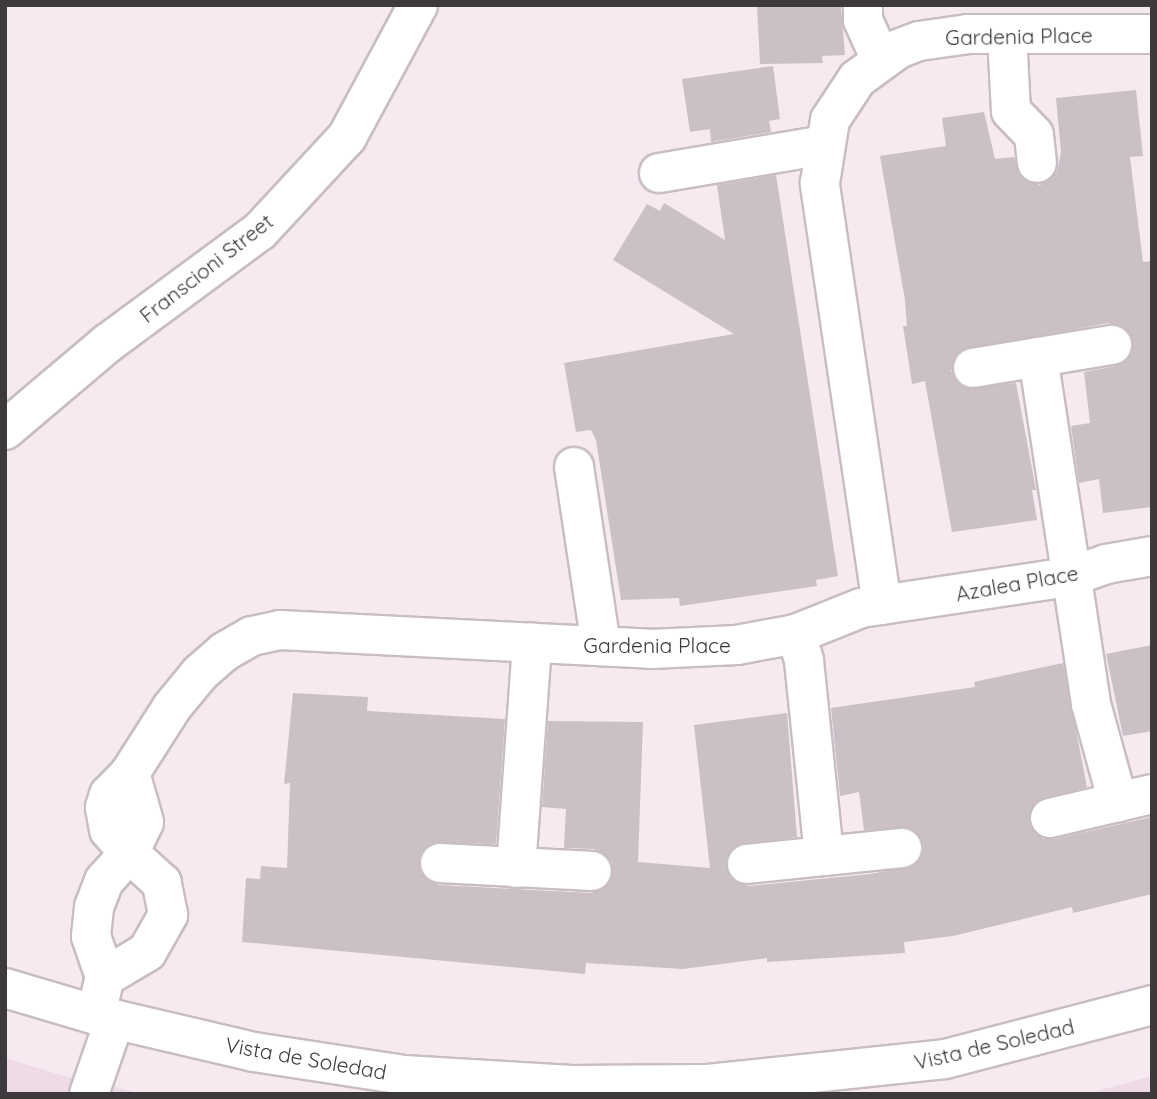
<!DOCTYPE html>
<style>
body{margin:0}
#map{position:relative;width:1157px;height:1099px;overflow:hidden;background:#f6e9f0;font-family:Quicksand,sans-serif}
div>[style]{position:absolute}
.built>*{inset:0;background:#eedbe6}
.building>*{inset:0;background:#cbc0c6}
.roads{filter:drop-shadow(2px 0 #c8bdc3) drop-shadow(-2px 0 #c8bdc3) drop-shadow(0 2px #c8bdc3) drop-shadow(0 -2px #c8bdc3)}
.minor>*{height:38px;margin:-19px;padding:0 19px;transform-origin:19px;border-radius:19px;background:#fff}
span{translate:-50% -50%;white-space:nowrap;text-align:center;line-height:1.15;-webkit-text-stroke:7px #fff;paint-order:stroke}
.street-label{font-size:21px;color:#3e393c}
.frame{position:absolute;inset:0;border:7px solid #3e393c;pointer-events:none}
</style>
<div id="map">
<div class="built">
<i style="clip-path:polygon(5px 1058px,64px 1076px,144px 1094px,5px 1094px)"></i>
<i style="clip-path:polygon(1149px 1077px,1152px 1094px,1086px 1094px)"></i>
</div>
<div class="building">
<i style="clip-path:polygon(841px 5px,845px 55px,822px 56px,823px 63px,760px 64px,757px 6px)"></i>
<i style="clip-path:polygon(773px 66px,780px 119px,769px 121px,771px 132px,711px 142px,710px 129px,690px 132px,682px 79px)"></i>
<i style="clip-path:polygon(1136px 90px,1143px 156px,1130px 157px,1143px 262px,1152px 261px,1152px 507px,1103px 513px,1099px 479px,1079px 483px,1071px 426px,1090px 423px,1084px 372px,1116px 366px,1133px 352px,1128px 331px,1108px 323px,959px 352px,951px 371px,965px 388px,1016px 383px,1036px 490px,1032px 490px,1037px 520px,952px 532px,925px 381px,912px 384px,903px 326px,907px 326px,905px 300px,880px 156px,946px 146px,942px 118px,984px 112px,995px 159px,1014px 157px,1020px 176px,1040px 185px,1057px 172px,1061px 152px,1056px 98px)"></i>
<i style="clip-path:polygon(776px 175px,838px 576px,816px 580px,817px 586px,680px 606px,679px 598px,621px 600px,596px 440px,591px 430px,576px 432px,564px 363px,734px 334px,613px 260px,647px 204px,660px 211px,664px 203px,725px 240px,717px 185px)"></i>
<i style="clip-path:polygon(1152px 645px,1152px 731px,1123px 736px,1106px 654px)"></i>
<i style="clip-path:polygon(1063px 663px,1087px 787px,1036px 802px,1029px 824px,1043px 839px,1054px 839px,1152px 817px,1152px 894px,1073px 913px,1072px 907px,953px 936px,904px 942px,905px 953px,767px 962px,767px 958px,683px 969px,586px 963px,585px 974px,242px 942px,246px 878px,260px 879px,261px 866px,287px 868px,290px 783px,284px 784px,293px 693px,368px 697px,367px 711px,505px 719px,496px 844px,431px 843px,421px 852px,420px 872px,439px 885px,591px 893px,610px 883px,612px 862px,594px 849px,564px 848px,566px 809px,542px 807px,548px 721px,643px 722px,638px 862px,710px 868px,694px 725px,787px 713px,797px 837px,735px 846px,727px 856px,729px 876px,749px 886px,870px 874px,914px 866px,924px 845px,910px 828px,864px 830px,859px 792px,840px 796px,831px 708px,975px 687px,974px 682px)"></i>
</div>
<div class="roads">
<div class="minor">
<i style="left:863px;top:5px;width:15px;rotate:90deg"></i>
<i style="left:863px;top:20px;width:44px;rotate:65.8deg"></i>
<i style="left:1007px;top:35px;width:76px;rotate:87deg"></i>
<i style="left:1011px;top:111px;width:33px;rotate:46deg"></i>
<i style="left:1034px;top:135px;width:28px;rotate:84deg"></i>
<i style="left:659px;top:173px;width:167px;rotate:-9.6deg"></i>
<i style="left:1038px;top:357px;width:351px;rotate:81.3deg"></i>
<i style="left:1091px;top:704px;width:102px;rotate:74.6deg"></i>
<i style="left:973px;top:368px;width:141px;rotate:-9.4deg"></i>
<i style="left:5px;top:430px;width:135px;rotate:-40.2deg"></i>
<i style="left:108px;top:343px;width:189px;rotate:-36.4deg"></i>
<i style="left:260px;top:231px;width:128px;rotate:-47.2deg"></i>
<i style="left:347px;top:137px;width:150px;rotate:-61.7deg"></i>
<i style="left:574px;top:467px;width:181px;rotate:81.4deg"></i>
<i style="left:882px;top:605px;width:427px;rotate:-98.4deg"></i>
<i style="left:820px;top:183px;width:64px;rotate:-81deg"></i>
<i style="left:830px;top:120px;width:49px;rotate:-56.6deg"></i>
<i style="left:857px;top:79px;width:51px;rotate:-36.2deg"></i>
<i style="left:898px;top:49px;width:22px;rotate:-21deg"></i>
<i style="left:919px;top:41px;width:49px;rotate:-8.1deg"></i>
<i style="left:968px;top:34px;width:184px"></i>
<i style="left:796px;top:634px;width:28px;rotate:73deg"></i>
<i style="left:804px;top:661px;width:196px;rotate:84.1deg"></i>
<i style="left:1050px;top:818px;width:105px;rotate:-13.2deg"></i>
<i style="left:440px;top:863px;width:152px;rotate:3deg"></i>
<i style="left:747px;top:864px;width:156px;rotate:-5.9deg"></i>
<i style="left:516px;top:868px;width:226px;rotate:-85.9deg"></i>
<i style="left:105px;top:977px;width:49px;rotate:-30.8deg"></i>
<i style="left:147px;top:952px;width:43px;rotate:-60.4deg"></i>
<i style="left:168px;top:915px;width:33px;rotate:-101deg"></i>
<i style="left:162px;top:883px;width:45px;rotate:-137.7deg"></i>
<i style="left:129px;top:853px;width:34px;rotate:-64deg"></i>
<i style="left:144px;top:822px;width:51px;rotate:-105.9deg"></i>
<i style="left:5px;top:988px;width:95px;rotate:16.5deg"></i>
<i style="left:96px;top:1015px;width:162px;rotate:13.2deg"></i>
<i style="left:254px;top:1052px;width:152px;rotate:8.7deg"></i>
<i style="left:404px;top:1075px;width:168px;rotate:3.4deg"></i>
<i style="left:572px;top:1085px;width:136px;rotate:-0.4deg"></i>
<i style="left:708px;top:1084px;width:238px;rotate:-6deg"></i>
<i style="left:945px;top:1059px;width:214px;rotate:-14.6deg"></i>
<i style="left:96px;top:1015px;width:39px;rotate:-77deg"></i>
<i style="left:105px;top:977px;width:43px;rotate:-108.9deg"></i>
<i style="left:91px;top:936px;width:29px;rotate:-84deg"></i>
<i style="left:94px;top:907px;width:28px;rotate:-69deg"></i>
<i style="left:104px;top:881px;width:38px;rotate:-48deg"></i>
<i style="left:129px;top:853px;width:30px;rotate:-131deg"></i>
<i style="left:109px;top:830px;width:23px;rotate:-100deg"></i>
<i style="left:105px;top:807px;width:13px;rotate:-72deg"></i>
<i style="left:109px;top:795px;width:30px;rotate:-46deg"></i>
<i style="left:130px;top:773px;width:78px;rotate:-57.5deg"></i>
<i style="left:172px;top:707px;width:44px;rotate:-50.5deg"></i>
<i style="left:200px;top:673px;width:32px;rotate:-41deg"></i>
<i style="left:224px;top:652px;width:32px;rotate:-30deg"></i>
<i style="left:252px;top:636px;width:29px;rotate:-12deg"></i>
<i style="left:280px;top:630px;width:371px;rotate:2.9deg"></i>
<i style="left:651px;top:649px;width:86px;rotate:-2.7deg"></i>
<i style="left:737px;top:645px;width:60px;rotate:-10.6deg"></i>
<i style="left:796px;top:634px;width:70px;rotate:-21.8deg"></i>
<i style="left:861px;top:608px;width:210px;rotate:-8.5deg"></i>
<i style="left:1069px;top:577px;width:39px;rotate:-19deg"></i>
<i style="left:1106px;top:564px;width:47px;rotate:-9.9deg"></i>
<i style="left:89px;top:1094px;width:79px;rotate:-70.9deg"></i>
</div>
</div>
<div class="street-label">
<span style="left:1019px;top:36px;rotate:-1deg">Gardenia Place</span>
<span style="left:206px;top:268px;rotate:-38deg">Franscioni Street</span>
<span style="left:1017px;top:583px;rotate:-10deg">Azalea Place</span>
<span style="left:657px;top:645px">Gardenia Place</span>
<span style="left:994px;top:1044px;rotate:-13deg">Vista de Soledad</span>
<span style="left:306px;top:1058px;rotate:10deg">Vista de Soledad</span>
</div>
<div class="frame"></div>
</div>
